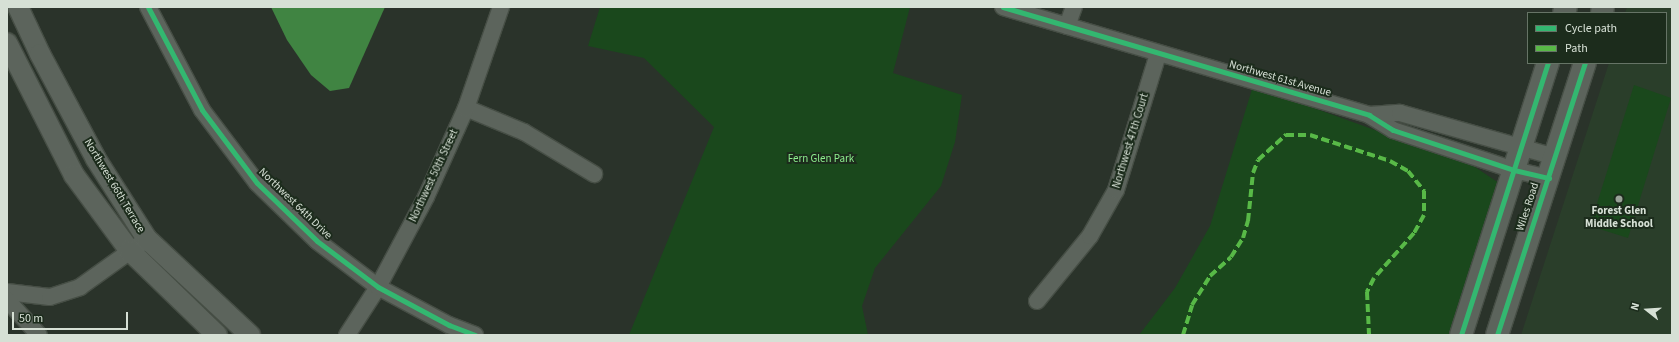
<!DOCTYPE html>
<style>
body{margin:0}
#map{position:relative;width:1679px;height:342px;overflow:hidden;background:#2a332a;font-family:"Source Sans 3",sans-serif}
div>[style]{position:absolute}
.built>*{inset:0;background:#2a3e2a}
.green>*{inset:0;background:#1a481c}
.water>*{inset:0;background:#408442}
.roads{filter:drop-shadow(1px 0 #464e45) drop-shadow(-1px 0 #464e45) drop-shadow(0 1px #464e45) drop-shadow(0 -1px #464e45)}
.minor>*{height:16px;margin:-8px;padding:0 8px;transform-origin:8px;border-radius:8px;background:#5c645c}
.tertiary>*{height:20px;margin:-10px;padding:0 10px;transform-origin:10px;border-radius:10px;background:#5c645c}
.secondary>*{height:22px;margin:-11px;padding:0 11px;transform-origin:11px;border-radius:11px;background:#5c645c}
.quiet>*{height:4px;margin-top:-2px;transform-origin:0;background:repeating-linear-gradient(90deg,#58b947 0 8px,transparent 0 12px)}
.cycleway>*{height:5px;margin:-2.5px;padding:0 2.5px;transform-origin:2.5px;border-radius:2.5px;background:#33b770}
.dots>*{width:11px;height:11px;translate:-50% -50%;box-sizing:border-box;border:2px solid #1c2c1c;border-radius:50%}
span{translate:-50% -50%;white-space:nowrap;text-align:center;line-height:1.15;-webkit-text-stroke:4px #1c2c1c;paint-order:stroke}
.street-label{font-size:11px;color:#d6e0d5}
.park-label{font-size:11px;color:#8dee8e}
.poi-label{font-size:11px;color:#d6e0d5;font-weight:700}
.frame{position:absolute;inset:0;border:8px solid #d6e0d5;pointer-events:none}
.legend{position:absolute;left:1527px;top:12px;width:140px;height:52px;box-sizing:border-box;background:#1c2c1c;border:1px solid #667466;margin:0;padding:5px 7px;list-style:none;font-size:12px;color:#d6e0d5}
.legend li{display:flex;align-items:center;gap:8px;height:20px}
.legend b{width:20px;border:1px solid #667466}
.north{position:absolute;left:1627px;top:290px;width:40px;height:40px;-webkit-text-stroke:3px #1c2c1c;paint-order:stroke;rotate:287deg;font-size:11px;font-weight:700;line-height:16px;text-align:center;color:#d6e0d5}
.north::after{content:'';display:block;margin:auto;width:14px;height:18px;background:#d6e0d5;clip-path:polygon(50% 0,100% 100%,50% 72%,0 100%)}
.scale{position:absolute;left:12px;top:312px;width:116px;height:18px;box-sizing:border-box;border:2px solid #d6e0d5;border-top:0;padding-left:5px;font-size:12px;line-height:14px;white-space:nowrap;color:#d6e0d5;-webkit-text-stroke:3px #1c2c1c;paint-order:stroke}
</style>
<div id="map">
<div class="built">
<i style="clip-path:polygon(1627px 7px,1672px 7px,1672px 335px,1521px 335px,1609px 63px,1666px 63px,1666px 13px,1625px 13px)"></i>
</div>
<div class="green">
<i style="clip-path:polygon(600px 7px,910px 7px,893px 73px,962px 95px,955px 142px,941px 186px,875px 268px,862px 306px,868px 335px,629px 335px,714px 127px,644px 58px,588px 46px)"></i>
<i style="clip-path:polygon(1634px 85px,1671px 98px,1628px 238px,1590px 226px)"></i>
<i style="clip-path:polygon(1253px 86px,1472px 165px,1502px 185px,1451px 335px,1139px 335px,1175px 288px,1210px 226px)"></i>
</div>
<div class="water">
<i style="clip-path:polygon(271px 7px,385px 7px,349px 88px,330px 91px,311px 75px,287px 40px)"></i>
</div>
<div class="roads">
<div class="minor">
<i style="left:148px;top:7px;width:116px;rotate:62.3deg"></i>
<i style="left:202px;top:110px;width:91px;rotate:53deg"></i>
<i style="left:257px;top:183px;width:83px;rotate:44deg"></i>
<i style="left:317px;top:241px;width:76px;rotate:37deg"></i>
<i style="left:378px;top:287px;width:81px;rotate:28.2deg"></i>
<i style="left:449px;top:325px;width:28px;rotate:21deg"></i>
<i style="left:1003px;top:7px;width:382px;rotate:16.4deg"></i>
<i style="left:1369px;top:115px;width:28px;rotate:32deg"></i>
<i style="left:1393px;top:130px;width:127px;rotate:18.3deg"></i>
<i style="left:1514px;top:170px;width:36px;rotate:13deg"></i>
<i style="left:1067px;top:26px;width:20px;rotate:-70deg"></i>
<i style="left:466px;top:108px;width:63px;rotate:22.5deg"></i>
<i style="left:524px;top:132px;width:82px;rotate:31deg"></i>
<i style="left:1369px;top:115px;width:31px;rotate:-4deg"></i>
<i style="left:1400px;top:113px;width:161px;rotate:15.8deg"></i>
<i style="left:7px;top:292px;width:43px;rotate:6.6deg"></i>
<i style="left:50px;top:297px;width:32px;rotate:-18deg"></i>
<i style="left:80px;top:287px;width:74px;rotate:-35.6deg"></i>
<i style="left:7px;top:300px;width:47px;rotate:47.6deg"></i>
<i style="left:1037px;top:301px;width:84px;rotate:-50.8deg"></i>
<i style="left:1090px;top:236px;width:53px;rotate:-60.5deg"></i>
<i style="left:1116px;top:190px;width:142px;rotate:-72.8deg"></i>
<i style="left:347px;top:335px;width:57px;rotate:-57.1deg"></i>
<i style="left:378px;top:287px;width:102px;rotate:-61.9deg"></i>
<i style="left:426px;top:197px;width:98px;rotate:-65.8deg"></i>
<i style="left:466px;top:108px;width:107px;rotate:-70.9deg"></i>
</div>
<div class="tertiary">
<i style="left:18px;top:7px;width:52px;rotate:64.9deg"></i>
<i style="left:40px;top:54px;width:119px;rotate:61.9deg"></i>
<i style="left:96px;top:159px;width:95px;rotate:57.5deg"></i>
<i style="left:147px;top:239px;width:141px;rotate:43deg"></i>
<i style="left:7px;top:43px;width:148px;rotate:63.1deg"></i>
<i style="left:74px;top:175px;width:94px;rotate:53.6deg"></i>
<i style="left:130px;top:251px;width:121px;rotate:44deg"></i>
</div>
<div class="secondary">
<i style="left:1564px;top:13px;width:6px;rotate:-72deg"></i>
<i style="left:1602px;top:13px;width:6px;rotate:-81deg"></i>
<i style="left:1461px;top:335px;width:286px;rotate:-72.3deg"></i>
<i style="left:1497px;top:335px;width:286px;rotate:-72.1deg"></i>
</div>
</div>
<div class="quiet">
<i style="left:1183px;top:335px;width:31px;rotate:-73deg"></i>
<i style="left:1192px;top:305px;width:34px;rotate:-58deg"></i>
<i style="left:1210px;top:276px;width:28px;rotate:-42deg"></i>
<i style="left:1231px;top:257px;width:22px;rotate:-58deg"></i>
<i style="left:1243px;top:238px;width:18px;rotate:-74deg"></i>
<i style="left:1248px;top:221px;width:48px;rotate:-84.1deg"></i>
<i style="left:1253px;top:173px;width:14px;rotate:-69deg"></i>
<i style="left:1258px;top:160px;width:38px;rotate:-42deg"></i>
<i style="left:1286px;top:135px;width:24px"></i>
<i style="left:1310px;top:135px;width:84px;rotate:18deg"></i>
<i style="left:1390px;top:161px;width:21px;rotate:29deg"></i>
<i style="left:1408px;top:171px;width:26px;rotate:51deg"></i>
<i style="left:1424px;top:191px;width:24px;rotate:90deg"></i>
<i style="left:1424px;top:215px;width:21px;rotate:119deg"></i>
<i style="left:1414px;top:233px;width:60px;rotate:131.6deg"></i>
<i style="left:1374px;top:278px;width:16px;rotate:117deg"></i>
<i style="left:1367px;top:292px;width:43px;rotate:87.3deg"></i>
</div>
<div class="cycleway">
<i style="left:148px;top:7px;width:116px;rotate:62.3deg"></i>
<i style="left:202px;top:110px;width:91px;rotate:53deg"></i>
<i style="left:257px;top:183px;width:83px;rotate:44deg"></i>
<i style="left:317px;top:241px;width:76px;rotate:37deg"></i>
<i style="left:378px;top:287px;width:81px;rotate:28.2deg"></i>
<i style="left:449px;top:325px;width:28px;rotate:21deg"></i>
<i style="left:1003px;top:7px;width:382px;rotate:16.4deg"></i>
<i style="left:1369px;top:115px;width:28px;rotate:32deg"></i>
<i style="left:1393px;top:130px;width:127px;rotate:18.3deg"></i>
<i style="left:1514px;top:170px;width:36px;rotate:13deg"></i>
<i style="left:1461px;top:335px;width:286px;rotate:-72.3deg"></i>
<i style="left:1497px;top:335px;width:286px;rotate:-72.1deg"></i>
</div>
<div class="dots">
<i style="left:1619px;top:199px;background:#9aa399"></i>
</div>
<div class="street-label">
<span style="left:1280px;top:79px;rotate:16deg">Northwest 61st Avenue</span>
<span style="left:1131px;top:141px;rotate:-73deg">Northwest 47th Court</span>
<span style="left:434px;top:176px;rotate:-65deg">Northwest 50th Street</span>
<span style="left:114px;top:186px;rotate:59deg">Northwest 66th Terrace</span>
<span style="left:295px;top:204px;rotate:44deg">Northwest 64th Drive</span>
<span style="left:1528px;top:207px;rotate:-72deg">Wiles Road</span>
</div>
<div class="park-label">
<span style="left:821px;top:159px">Fern Glen Park</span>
</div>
<div class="poi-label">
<span style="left:1619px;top:218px">Forest Glen<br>Middle School</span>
</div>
<div class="frame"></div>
<ul class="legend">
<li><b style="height:5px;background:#33b770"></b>Cycle path</li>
<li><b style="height:5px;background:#58b947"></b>Path</li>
</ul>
<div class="north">N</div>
<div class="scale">50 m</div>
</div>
